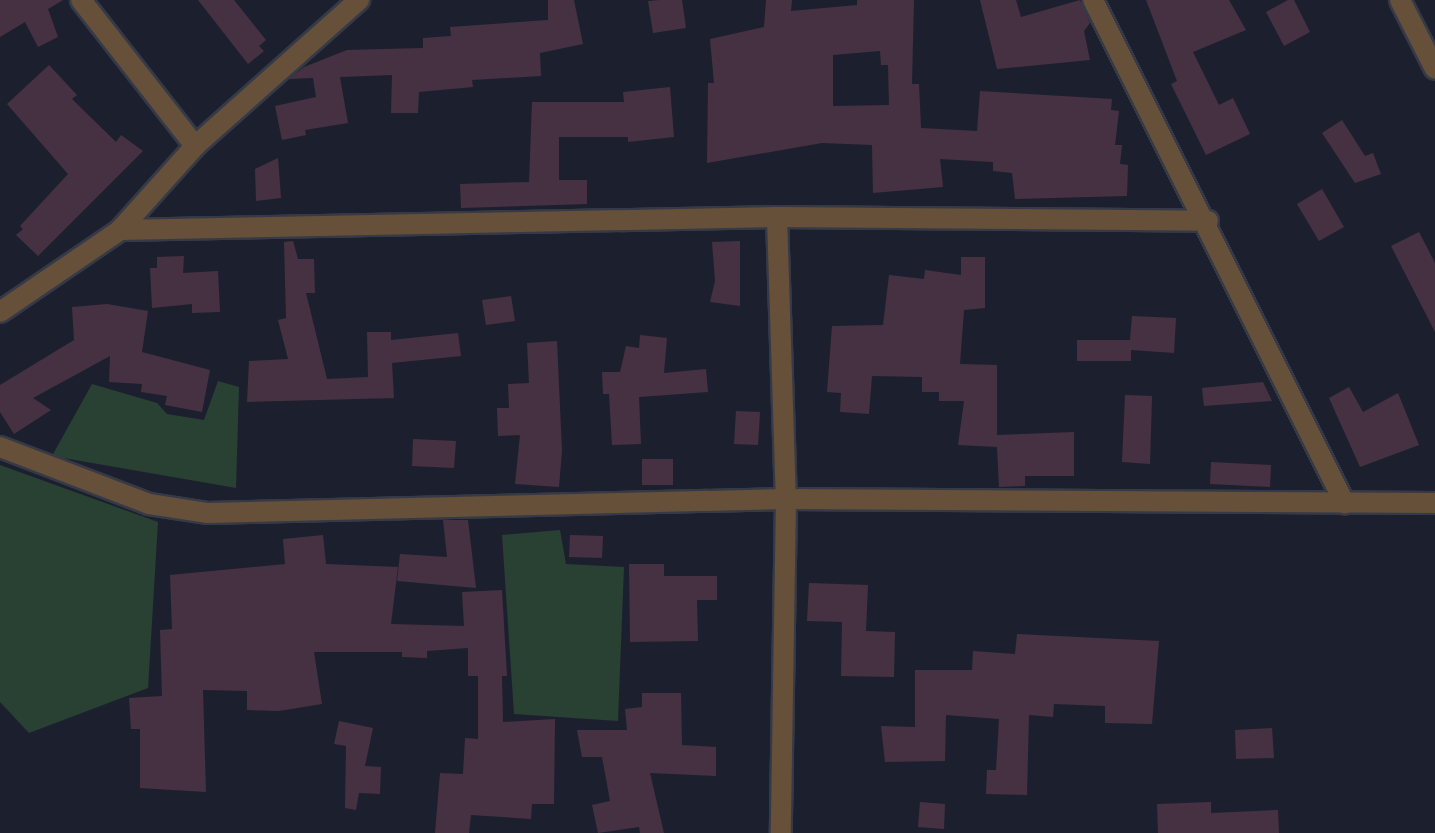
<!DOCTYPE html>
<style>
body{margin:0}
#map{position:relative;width:1435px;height:833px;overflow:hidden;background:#1c202e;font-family:"Source Serif 4",serif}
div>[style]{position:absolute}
.green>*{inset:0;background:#284133}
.building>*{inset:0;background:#463142}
.roads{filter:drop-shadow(2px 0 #363a47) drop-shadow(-2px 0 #363a47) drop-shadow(0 2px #363a47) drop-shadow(0 -2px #363a47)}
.street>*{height:20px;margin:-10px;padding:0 10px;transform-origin:10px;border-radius:10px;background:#665039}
span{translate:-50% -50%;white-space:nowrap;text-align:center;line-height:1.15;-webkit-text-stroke:6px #1c202e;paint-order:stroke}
</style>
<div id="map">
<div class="green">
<i style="clip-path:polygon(218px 381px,239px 387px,236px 488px,52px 456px,92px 384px,157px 403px,167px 414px,204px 420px)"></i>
<i style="clip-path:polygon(0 465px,158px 522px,148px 688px,29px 733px,0 702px)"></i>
<i style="clip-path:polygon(560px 530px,566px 564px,624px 567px,618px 721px,514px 714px,502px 535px)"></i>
</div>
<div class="building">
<i style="clip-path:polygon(0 0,63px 0,48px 9px,58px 37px,38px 47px,25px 22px,0 37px)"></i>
<i style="clip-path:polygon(198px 0,234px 0,266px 40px,259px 46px,264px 51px,248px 64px)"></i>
<i style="clip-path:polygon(548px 0,574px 0,583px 44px,540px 53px,541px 76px,472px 80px,473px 87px,419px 92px,418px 113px,391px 113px,392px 75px,340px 77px,348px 123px,305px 130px,306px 135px,282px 140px,275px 106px,316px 97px,313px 78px,289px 79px,304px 67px,347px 50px,423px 48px,423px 38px,451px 36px,450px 27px,548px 20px)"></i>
<i style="clip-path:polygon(660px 0,682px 0,686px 28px,653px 33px,648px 1px)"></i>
<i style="clip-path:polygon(evenodd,766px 0,792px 0,791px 11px,857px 5px,857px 0,914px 0,912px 84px,919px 84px,921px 128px,977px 131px,980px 91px,1112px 99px,1111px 110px,1119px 111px,1115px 145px,1122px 145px,1120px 164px,1128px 165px,1127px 196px,1015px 199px,1012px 173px,993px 171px,993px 162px,940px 159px,943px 187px,873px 193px,872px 145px,822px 143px,707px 163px,708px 83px,714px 83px,710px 39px,764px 27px,766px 0,880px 51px,881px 65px,888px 65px,889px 105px,833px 106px,833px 55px,880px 51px)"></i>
<i style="clip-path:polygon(980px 0,1016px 0,1021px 17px,1080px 0,1090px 23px,1084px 31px,1090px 60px,997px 69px)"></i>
<i style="clip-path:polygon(1146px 0,1229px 0,1246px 30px,1193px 52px,1219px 105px,1233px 98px,1250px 134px,1206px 155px,1171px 84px,1177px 81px)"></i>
<i style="clip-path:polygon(1288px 0,1294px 0,1310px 32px,1284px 46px,1266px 12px)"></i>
<i style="clip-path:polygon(49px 65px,77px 95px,72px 99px,116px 142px,121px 135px,143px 151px,38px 256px,16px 235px,23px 229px,20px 226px,68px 174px,7px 104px)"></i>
<i style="clip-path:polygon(670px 87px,674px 137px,628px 142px,628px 137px,559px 137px,559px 180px,587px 180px,587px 204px,461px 208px,460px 184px,529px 182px,532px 102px,624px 102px,623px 92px)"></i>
<i style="clip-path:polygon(1342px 120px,1365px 156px,1373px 153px,1381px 174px,1355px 183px,1322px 133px)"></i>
<i style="clip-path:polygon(278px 158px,281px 198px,256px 201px,255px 169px)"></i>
<i style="clip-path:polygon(1322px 189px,1344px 227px,1319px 241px,1297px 204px)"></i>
<i style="clip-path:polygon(1419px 232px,1435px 263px,1435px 332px,1391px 246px)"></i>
<i style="clip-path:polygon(293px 241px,298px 259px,314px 259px,315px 293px,306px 293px,327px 379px,368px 377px,367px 332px,391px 332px,391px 340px,458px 333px,461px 356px,392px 363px,394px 398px,247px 402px,249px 361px,288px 359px,278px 320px,286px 318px,284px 242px)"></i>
<i style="clip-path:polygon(740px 241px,740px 306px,710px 302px,715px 281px,712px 242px)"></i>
<i style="clip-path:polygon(184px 256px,183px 273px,218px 271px,220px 312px,192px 313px,192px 304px,152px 308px,150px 268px,157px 268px,157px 257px)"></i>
<i style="clip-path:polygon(961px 257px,985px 257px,985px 308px,964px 310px,960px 364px,997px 365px,997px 435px,1074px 432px,1074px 476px,1025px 476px,1025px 486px,999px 487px,997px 447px,958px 445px,964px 401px,939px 401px,939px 392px,922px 392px,922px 377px,872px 376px,869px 414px,840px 412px,841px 393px,827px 392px,832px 326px,883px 325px,889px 275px,924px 279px,925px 270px,961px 275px)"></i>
<i style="clip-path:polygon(511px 296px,515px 321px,486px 325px,482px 300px)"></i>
<i style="clip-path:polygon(107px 304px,148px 311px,142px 352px,210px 370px,202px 412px,165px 405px,167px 396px,141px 392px,142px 384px,109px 382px,110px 356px,33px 398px,51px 410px,14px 434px,0 412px,0 385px,74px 340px,72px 307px)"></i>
<i style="clip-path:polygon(1132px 316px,1176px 318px,1174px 353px,1131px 350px,1131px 361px,1077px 361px,1077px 340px,1130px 340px)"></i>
<i style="clip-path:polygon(640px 335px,667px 338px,664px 373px,706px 369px,708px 392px,639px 397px,641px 444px,612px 445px,609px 394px,603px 394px,602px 372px,620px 372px,626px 346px,639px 348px)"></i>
<i style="clip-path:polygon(557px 341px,562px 451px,559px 487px,515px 484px,520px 435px,498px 436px,497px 408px,509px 408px,508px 384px,529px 383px,527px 343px)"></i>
<i style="clip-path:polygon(1263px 382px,1272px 401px,1204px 406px,1202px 388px)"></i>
<i style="clip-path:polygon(1349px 387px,1363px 412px,1398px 393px,1419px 445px,1360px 467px,1329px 398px)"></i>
<i style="clip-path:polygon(1125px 395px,1152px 396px,1150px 464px,1122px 462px)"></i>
<i style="clip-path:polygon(736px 411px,760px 412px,758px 445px,734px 444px)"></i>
<i style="clip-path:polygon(413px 439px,456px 441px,454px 468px,412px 466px)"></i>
<i style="clip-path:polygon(642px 459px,673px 459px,673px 485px,642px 485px)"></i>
<i style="clip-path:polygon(1211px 462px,1271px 465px,1270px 487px,1210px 484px)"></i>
<i style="clip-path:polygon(443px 520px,468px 520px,476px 588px,397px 581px,400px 554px,447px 557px)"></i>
<i style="clip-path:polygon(323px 535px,326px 564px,398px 567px,391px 624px,464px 626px,462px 592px,502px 590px,507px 676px,502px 676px,503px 722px,555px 719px,554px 804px,532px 804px,531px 819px,471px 815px,469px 833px,435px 833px,440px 773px,463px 774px,465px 738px,478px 739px,478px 676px,468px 676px,468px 648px,427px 651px,427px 658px,402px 657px,402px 652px,314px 652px,322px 704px,279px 711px,247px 710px,247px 691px,203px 690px,206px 792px,140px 788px,140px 729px,131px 729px,129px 698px,162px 696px,160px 630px,172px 629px,170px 575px,285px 564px,283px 539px)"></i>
<i style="clip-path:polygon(570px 535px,603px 536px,602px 558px,569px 557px)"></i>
<i style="clip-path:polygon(629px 564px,664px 564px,664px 576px,717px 576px,717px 600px,697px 600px,698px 641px,630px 642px)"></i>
<i style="clip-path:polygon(809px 583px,868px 585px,866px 631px,895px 632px,894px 677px,841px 676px,842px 622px,807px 621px)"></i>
<i style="clip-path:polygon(1017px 634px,1159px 641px,1152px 724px,1105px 723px,1105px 706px,1054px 704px,1053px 717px,1029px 715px,1027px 795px,986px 794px,987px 770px,996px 770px,999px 719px,946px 715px,945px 761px,885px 762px,881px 726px,915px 727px,915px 670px,972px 670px,973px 651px,1015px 654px)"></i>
<i style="clip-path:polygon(642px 693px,681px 693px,682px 745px,716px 747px,716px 776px,650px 773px,664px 833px,640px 833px,639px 827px,598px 833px,592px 805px,610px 801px,602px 757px,582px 757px,577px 730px,627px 730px,625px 709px,642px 707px)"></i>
<i style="clip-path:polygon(339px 721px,373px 728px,365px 766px,381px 767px,380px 794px,359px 793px,356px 810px,345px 808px,346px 746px,334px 744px)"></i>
<i style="clip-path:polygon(1272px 728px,1274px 758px,1236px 759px,1235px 730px)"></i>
<i style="clip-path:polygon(920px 802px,945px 804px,944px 829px,918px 827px)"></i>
<i style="clip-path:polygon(1211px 802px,1211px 813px,1278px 810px,1279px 833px,1158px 833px,1157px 804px)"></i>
</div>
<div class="roads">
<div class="street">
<i style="left:81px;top:0;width:185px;rotate:52deg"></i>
<i style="left:1093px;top:0;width:563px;rotate:63.43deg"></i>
<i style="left:1400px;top:0;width:77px;rotate:63.1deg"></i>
<i style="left:777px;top:217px;width:282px;rotate:88.2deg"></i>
<i style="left:786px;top:499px;width:334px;rotate:90.9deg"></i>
<i style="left:120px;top:230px;width:657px;rotate:-1.13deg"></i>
<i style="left:777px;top:217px;width:431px;rotate:0.5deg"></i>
<i style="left:0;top:312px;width:145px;rotate:-34.3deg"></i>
<i style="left:120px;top:230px;width:113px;rotate:-48.2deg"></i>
<i style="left:195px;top:146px;width:220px;rotate:-41.7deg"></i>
<i style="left:0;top:447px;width:160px;rotate:20.9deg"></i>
<i style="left:149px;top:504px;width:60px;rotate:8.7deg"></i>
<i style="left:208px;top:513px;width:578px;rotate:-1.39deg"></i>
<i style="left:786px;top:499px;width:649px;rotate:0.35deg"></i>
</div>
</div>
</div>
